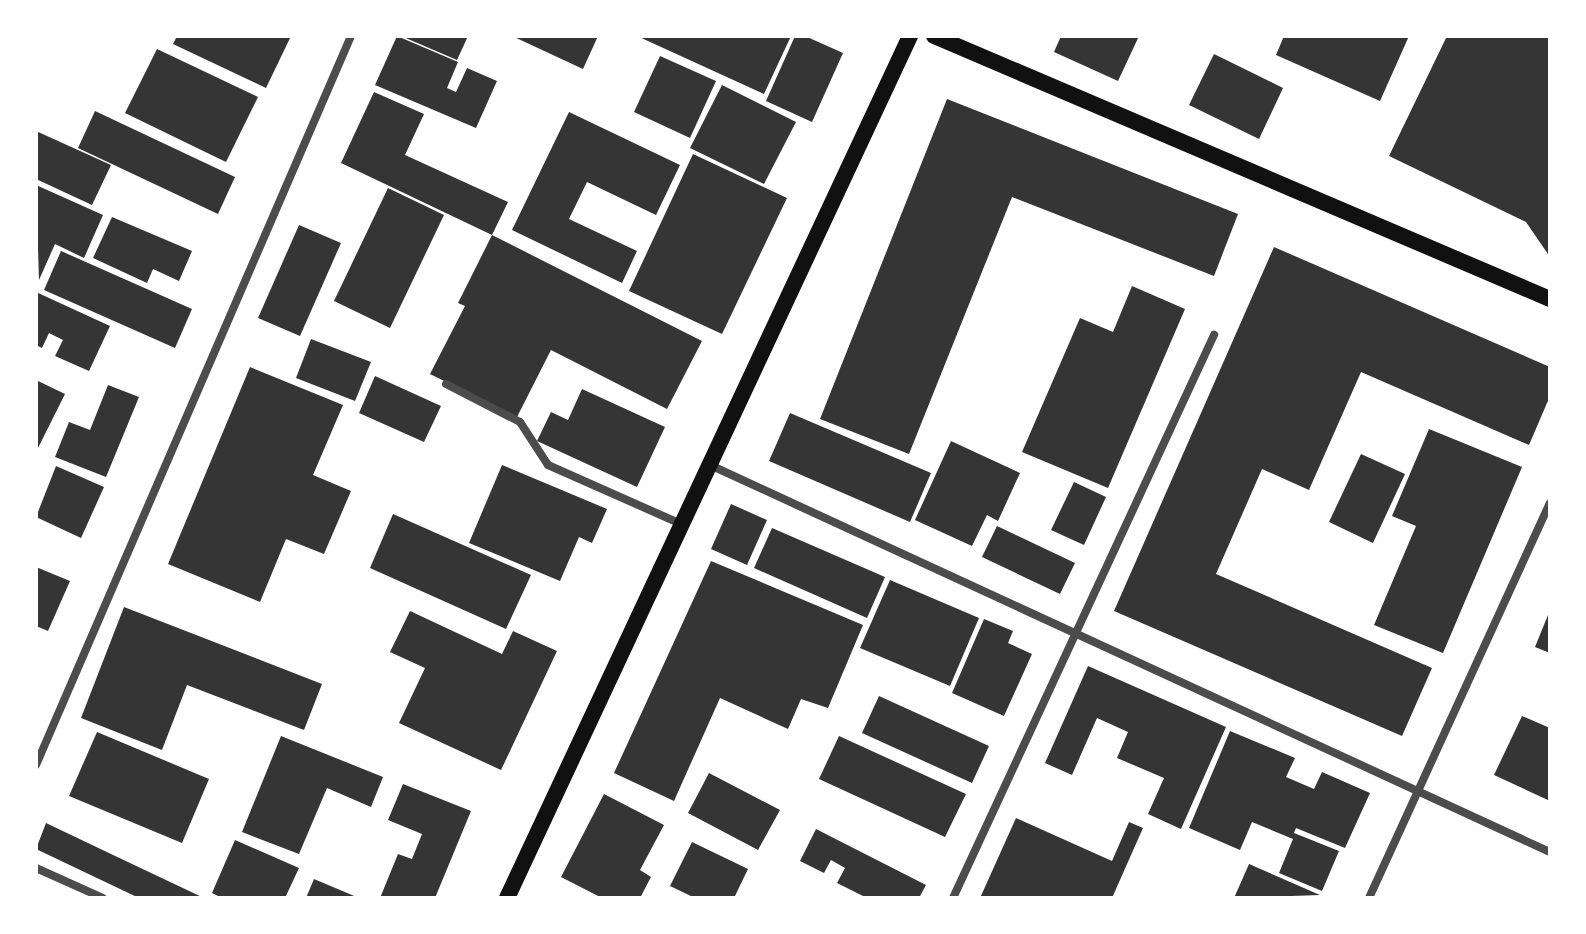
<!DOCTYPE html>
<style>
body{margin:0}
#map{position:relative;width:1586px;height:934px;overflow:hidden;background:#fff;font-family:"Work Sans",sans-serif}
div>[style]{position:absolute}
.building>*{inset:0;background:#353535}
.minor>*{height:8px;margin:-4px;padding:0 4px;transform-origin:4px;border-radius:4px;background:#4c4c4c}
.secondary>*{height:16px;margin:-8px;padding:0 8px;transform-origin:8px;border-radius:8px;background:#111}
span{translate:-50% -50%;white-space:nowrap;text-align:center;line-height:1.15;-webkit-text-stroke:7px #fff;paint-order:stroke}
.frame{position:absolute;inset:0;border:38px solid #fff;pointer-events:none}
</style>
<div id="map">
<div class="building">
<i style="clip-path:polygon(177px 36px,291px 36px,266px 88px,173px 44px)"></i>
<i style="clip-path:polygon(397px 36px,458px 62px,447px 88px,456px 92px,467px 68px,497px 81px,476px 128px,375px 85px)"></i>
<i style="clip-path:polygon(401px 36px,468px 36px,457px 60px)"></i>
<i style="clip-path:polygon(512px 36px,598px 36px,583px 69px)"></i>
<i style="clip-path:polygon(637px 36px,791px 36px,764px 94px)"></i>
<i style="clip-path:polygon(795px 36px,805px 36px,843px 53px,812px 122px,766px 101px)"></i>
<i style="clip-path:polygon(1061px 36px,1139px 36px,1118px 81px,1054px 52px)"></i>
<i style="clip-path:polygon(1284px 36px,1409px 36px,1380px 101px,1276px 55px)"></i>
<i style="clip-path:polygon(1447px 36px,1550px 36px,1550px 257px,1526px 222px,1389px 156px)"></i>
<i style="clip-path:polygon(157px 49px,258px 97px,226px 162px,125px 113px)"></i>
<i style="clip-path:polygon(1214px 54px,1283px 88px,1259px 139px,1189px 105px)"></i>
<i style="clip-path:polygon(660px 56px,716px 81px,690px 138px,634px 112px)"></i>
<i style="clip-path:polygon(722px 85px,796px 122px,764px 184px,690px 148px)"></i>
<i style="clip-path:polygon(374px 92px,424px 114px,405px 155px,508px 202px,492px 235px,341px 163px)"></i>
<i style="clip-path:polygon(947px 99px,1238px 214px,1214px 276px,1012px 197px,909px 454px,820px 419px)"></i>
<i style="clip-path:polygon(95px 111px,235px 177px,218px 214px,78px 148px)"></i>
<i style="clip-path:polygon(569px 112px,680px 165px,656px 215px,587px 182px,569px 219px,637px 251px,622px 283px,512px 230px)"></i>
<i style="clip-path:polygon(36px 131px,111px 165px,92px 205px,36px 179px)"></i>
<i style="clip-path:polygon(693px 154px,787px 198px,722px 334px,629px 291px)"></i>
<i style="clip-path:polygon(36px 185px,103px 215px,84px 258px,55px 244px,39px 280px)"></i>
<i style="clip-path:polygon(388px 188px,444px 215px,390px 328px,334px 301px)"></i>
<i style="clip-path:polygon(112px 217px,192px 251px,179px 281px,153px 269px,147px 283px,93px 258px)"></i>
<i style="clip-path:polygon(299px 225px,341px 243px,300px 336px,258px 318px)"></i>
<i style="clip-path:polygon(492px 235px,702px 341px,667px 409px,551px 350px,517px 417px,430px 374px,465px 306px,458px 303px)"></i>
<i style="clip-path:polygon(1274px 247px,1550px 367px,1550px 396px,1529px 445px,1361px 372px,1309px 490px,1262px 469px,1216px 574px,1432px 668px,1402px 736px,1114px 611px)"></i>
<i style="clip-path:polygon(61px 251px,192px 309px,175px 348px,44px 290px)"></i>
<i style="clip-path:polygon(1132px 286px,1185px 309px,1108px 488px,1022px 452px,1080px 318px,1113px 332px)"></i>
<i style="clip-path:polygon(36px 292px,110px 326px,89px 371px,55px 356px,63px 340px,49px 333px,42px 348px,36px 345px)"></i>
<i style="clip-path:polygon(311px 339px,371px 362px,355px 401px,296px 378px)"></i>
<i style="clip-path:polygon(250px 367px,343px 405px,313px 475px,351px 491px,324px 554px,286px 539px,260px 602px,168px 564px)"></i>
<i style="clip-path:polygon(375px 376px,441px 406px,424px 442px,359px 413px)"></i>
<i style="clip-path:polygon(36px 380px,65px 394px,36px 452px)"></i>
<i style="clip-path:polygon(108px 385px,139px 397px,106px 477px,55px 457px,69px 422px,90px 430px)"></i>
<i style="clip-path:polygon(582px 389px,665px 427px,637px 487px,537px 441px,551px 412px,568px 420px)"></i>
<i style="clip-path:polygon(790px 413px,931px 473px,910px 522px,769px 461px)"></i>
<i style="clip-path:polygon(1429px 429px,1522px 467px,1443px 653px,1374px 625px,1416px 526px,1392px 516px)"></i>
<i style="clip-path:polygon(951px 441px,1020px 473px,998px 521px,987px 515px,972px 546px,915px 520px)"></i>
<i style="clip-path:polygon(1361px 454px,1405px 474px,1373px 543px,1329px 522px)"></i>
<i style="clip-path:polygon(502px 465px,607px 509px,592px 543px,579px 537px,560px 581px,469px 543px)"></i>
<i style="clip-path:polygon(56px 466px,104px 487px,81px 538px,36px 517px)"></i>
<i style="clip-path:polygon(1074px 482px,1106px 497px,1084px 545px,1051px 530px)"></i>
<i style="clip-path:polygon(731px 504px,767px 520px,747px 565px,711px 549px)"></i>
<i style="clip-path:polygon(393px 514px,531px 575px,506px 629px,370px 568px)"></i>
<i style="clip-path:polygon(997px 526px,1075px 563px,1060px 594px,982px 557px)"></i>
<i style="clip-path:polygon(772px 528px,885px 577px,867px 618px,754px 568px)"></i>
<i style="clip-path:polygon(711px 561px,863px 625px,828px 708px,801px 699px,788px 729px,720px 698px,674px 801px,614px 773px)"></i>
<i style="clip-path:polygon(36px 567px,70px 581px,48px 631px,36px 626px)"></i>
<i style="clip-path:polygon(890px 580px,979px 618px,950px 686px,860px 648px)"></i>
<i style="clip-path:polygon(124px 607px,322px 684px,304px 730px,187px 685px,162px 750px,81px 718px)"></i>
<i style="clip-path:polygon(1550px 610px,1550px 653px,1535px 647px)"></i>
<i style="clip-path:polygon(410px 611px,502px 654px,513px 631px,557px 651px,501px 770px,399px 723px,425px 668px,390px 652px)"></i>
<i style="clip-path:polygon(984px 619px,1013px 631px,1008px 643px,1032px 654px,1004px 716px,952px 693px)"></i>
<i style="clip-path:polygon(1088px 666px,1226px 727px,1181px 829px,1148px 814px,1164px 778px,1117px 758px,1128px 732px,1097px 718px,1072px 775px,1045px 763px)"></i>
<i style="clip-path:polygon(879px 696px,989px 746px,972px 783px,862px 733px)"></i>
<i style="clip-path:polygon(1522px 716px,1550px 728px,1550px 801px,1494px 775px)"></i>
<i style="clip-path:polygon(1230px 731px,1295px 758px,1286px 777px,1314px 789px,1322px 772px,1370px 793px,1345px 848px,1296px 828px,1294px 833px,1339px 851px,1322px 891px,1279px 873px,1293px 839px,1252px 822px,1240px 850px,1189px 828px)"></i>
<i style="clip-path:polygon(97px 732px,209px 779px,182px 843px,69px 796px)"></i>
<i style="clip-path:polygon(281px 736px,383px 777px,371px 807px,327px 788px,299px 854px,242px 832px)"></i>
<i style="clip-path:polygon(839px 736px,966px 794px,945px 837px,819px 779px)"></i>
<i style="clip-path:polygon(709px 773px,780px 810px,758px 850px,688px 813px)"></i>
<i style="clip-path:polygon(403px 784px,471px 811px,435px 898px,380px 898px,398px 854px,412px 859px,422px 834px,388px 820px)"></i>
<i style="clip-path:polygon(604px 794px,664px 825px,640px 870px,651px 877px,640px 898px,602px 898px,561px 877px)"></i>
<i style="clip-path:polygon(1016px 818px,1112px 861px,1129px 822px,1143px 828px,1112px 898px,980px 898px)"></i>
<i style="clip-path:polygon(46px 823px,111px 854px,204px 898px,139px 898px,36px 849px)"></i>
<i style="clip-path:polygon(816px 829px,926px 885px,919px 898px,867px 898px,837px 883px,845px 868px,831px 860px,824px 873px,800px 861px)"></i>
<i style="clip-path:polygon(235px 840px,299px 868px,285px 898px,222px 898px,212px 893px)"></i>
<i style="clip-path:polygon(692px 842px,748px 869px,734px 898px,695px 898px,670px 886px)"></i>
<i style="clip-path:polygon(1249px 864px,1320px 895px,1234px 898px)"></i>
<i style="clip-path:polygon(314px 879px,359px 898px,306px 898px)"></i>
</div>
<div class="minor">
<i style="left:446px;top:384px;width:83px;rotate:27.2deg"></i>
<i style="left:520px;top:422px;width:51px;rotate:56.9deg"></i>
<i style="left:548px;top:465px;width:145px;rotate:23.9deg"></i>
<i style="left:710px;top:465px;width:925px;rotate:24.74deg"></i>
<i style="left:36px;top:765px;width:794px;rotate:-66.63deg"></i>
<i style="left:36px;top:868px;width:73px;rotate:24.1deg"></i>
<i style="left:953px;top:898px;width:621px;rotate:-65.13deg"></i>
<i style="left:1369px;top:898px;width:434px;rotate:-65.4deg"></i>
</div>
<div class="secondary">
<i style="left:934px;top:36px;width:670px;rotate:23.12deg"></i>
<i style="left:507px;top:898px;width:952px;rotate:-64.94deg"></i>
</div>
<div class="frame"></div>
</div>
